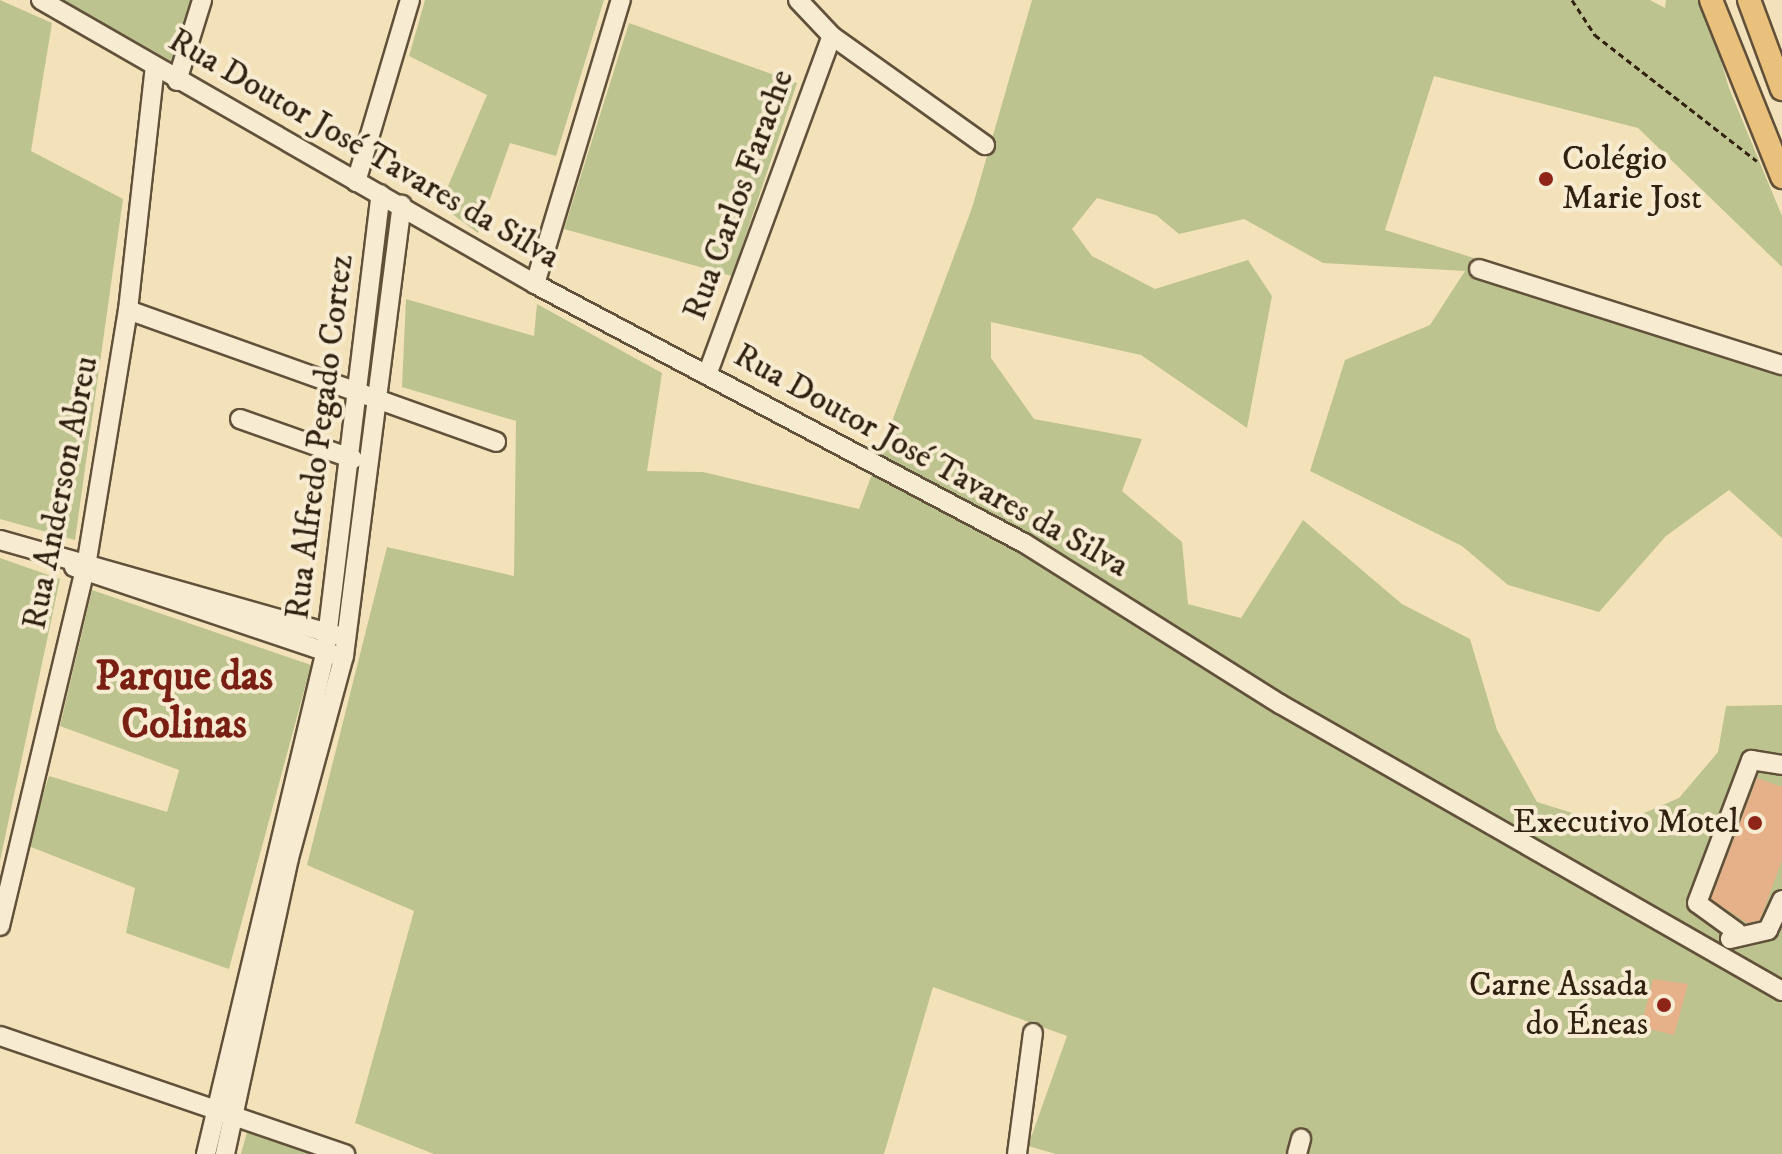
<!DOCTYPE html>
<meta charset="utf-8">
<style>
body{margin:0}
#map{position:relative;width:1782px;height:1154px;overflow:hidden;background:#f3e2b9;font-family:"IM FELL DW Pica",serif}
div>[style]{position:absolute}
.green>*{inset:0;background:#bdc38e}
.building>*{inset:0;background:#e6b089}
.path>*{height:3px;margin-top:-1.5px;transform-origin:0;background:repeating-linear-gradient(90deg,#302110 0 6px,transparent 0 10px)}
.roads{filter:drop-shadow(2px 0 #61513a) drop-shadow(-2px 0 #61513a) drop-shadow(0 2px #61513a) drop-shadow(0 -2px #61513a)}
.minor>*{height:18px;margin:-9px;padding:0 9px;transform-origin:9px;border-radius:9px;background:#f7ecd2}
.major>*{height:22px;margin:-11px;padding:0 11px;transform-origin:11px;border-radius:11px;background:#eac17c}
.dots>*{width:22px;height:22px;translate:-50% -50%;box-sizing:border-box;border:4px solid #f7ecd2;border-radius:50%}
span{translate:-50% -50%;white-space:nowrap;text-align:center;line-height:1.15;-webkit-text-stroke:8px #f7ecd2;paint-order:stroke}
.street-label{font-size:34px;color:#302110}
.poi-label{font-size:34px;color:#302110}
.left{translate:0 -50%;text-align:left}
.right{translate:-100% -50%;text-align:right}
.district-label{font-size:42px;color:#7a1f14;font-weight:700}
</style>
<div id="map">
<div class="green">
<i style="clip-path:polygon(0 0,52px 23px,31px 151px,123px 199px,75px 540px,0 519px)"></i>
<i style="clip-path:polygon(63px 0,192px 0,173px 62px)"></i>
<i style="clip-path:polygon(425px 0,604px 0,556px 156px,510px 143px,478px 233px,440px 205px,487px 95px,409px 56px)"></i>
<i style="clip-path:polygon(1032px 0,1650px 0,1665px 8px,1666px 0,1703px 0,1729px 88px,1782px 216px,1782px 267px,1638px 128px,1434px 76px,1385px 230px,1782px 355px,1782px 538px,1729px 490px,1666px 536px,1599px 612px,1508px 585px,1462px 546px,1310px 471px,1345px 360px,1430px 325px,1465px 271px,1323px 263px,1244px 219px,1179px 234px,1156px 215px,1097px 198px,1072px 229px,1092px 256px,1155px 289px,1248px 260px,1272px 296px,1247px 428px,1141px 355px,991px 322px,991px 358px,1034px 419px,1142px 439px,1122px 491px,1182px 542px,1188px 604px,1241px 618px,1303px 520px,1402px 604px,1470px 639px,1497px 730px,1537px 802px,1614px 826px,1679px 798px,1718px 752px,1726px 706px,1782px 705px,1782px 1154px,1056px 1154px,1028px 1146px,1067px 1036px,933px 987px,884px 1154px,434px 1154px,355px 1123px,414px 911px,307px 865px,387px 547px,514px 576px,516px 421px,402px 387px,406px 299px,534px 336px,537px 304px,662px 373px,647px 471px,703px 472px,859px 509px,972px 208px)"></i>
<i style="clip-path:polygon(629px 23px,797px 83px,732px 276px,564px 229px)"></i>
<i style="clip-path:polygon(0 558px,60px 579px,0 861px)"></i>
<i style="clip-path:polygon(92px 590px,311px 665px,229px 969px,126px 933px,135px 888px,26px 845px,49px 776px,167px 812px,179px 770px,60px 726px)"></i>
<i style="clip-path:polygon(247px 1132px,318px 1154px,241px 1154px)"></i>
</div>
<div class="building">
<i style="clip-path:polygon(1757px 778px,1782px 787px,1782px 860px,1760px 920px,1747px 923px,1711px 899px)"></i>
<i style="clip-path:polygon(1653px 979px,1688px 984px,1674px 1035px,1641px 1027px)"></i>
</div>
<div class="path">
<i style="left:1572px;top:0;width:42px;rotate:56.7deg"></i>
<i style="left:1595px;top:35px;width:205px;rotate:37.9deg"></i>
</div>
<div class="roads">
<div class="minor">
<i style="left:41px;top:0;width:570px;rotate:29.89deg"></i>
<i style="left:535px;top:284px;width:553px;rotate:27.91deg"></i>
<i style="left:1024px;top:543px;width:302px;rotate:32.2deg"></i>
<i style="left:1280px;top:704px;width:578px;rotate:29.76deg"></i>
<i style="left:798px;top:0;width:50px;rotate:46.6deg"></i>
<i style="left:832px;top:36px;width:188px;rotate:35.5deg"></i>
<i style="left:177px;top:81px;width:85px;rotate:-72.8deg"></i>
<i style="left:356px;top:182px;width:190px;rotate:-73.5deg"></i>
<i style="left:1479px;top:269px;width:318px;rotate:17.6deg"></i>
<i style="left:535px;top:284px;width:297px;rotate:-73.2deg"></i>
<i style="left:128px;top:310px;width:391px;rotate:19.7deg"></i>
<i style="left:707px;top:375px;width:361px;rotate:-69.8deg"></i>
<i style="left:240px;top:419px;width:120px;rotate:19.5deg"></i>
<i style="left:0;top:540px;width:353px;rotate:15.8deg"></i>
<i style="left:74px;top:567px;width:276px;rotate:18.6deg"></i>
<i style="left:0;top:926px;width:376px;rotate:-76.6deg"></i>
<i style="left:87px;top:560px;width:253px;rotate:-80.7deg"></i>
<i style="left:128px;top:310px;width:244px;rotate:-83.7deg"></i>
<i style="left:1737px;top:932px;width:49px;rotate:-144.1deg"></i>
<i style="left:1697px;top:903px;width:153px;rotate:-69.3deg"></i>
<i style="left:1751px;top:760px;width:31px;rotate:9deg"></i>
<i style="left:1730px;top:939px;width:39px;rotate:-13deg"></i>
<i style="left:1768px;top:930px;width:33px;rotate:-65deg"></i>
<i style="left:0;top:1036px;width:365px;rotate:18.9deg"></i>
<i style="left:206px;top:1154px;width:514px;rotate:-76.61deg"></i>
<i style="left:325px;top:654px;width:463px;rotate:-83.1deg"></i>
<i style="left:225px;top:1154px;width:303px;rotate:-77.8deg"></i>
<i style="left:289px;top:858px;width:209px;rotate:-74.8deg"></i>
<i style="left:344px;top:656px;width:455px;rotate:-82.7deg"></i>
<i style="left:1017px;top:1154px;width:122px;rotate:-82.5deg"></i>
<i style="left:1297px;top:1154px;width:16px;rotate:-75deg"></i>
</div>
<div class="major">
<i style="left:1711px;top:0;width:191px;rotate:68.1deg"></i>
<i style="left:1749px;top:0;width:95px;rotate:69.7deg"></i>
</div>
</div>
<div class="dots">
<i style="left:1546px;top:179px;background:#8f2418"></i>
<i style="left:1755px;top:823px;background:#8f2418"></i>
<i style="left:1664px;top:1005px;background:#8f2418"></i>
</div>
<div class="street-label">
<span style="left:364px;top:149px;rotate:30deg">Rua Doutor José Tavares da Silva</span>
<span style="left:739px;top:195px;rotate:-70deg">Rua Carlos Farache</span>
<span style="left:320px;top:437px;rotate:-83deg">Rua Alfredo Pegado Cortez</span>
<span style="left:931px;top:461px;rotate:29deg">Rua Doutor José Tavares da Silva</span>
<span style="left:61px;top:493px;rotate:-79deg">Rua Anderson Abreu</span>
</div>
<div class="poi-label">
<span class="left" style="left:1562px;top:179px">Colégio<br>Marie Jost</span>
<span class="right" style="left:1739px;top:823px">Executivo Motel</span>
<span class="right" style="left:1648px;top:1005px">Carne Assada<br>do Éneas</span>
</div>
<div class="district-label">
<span style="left:184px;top:701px">Parque das<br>Colinas</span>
</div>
</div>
